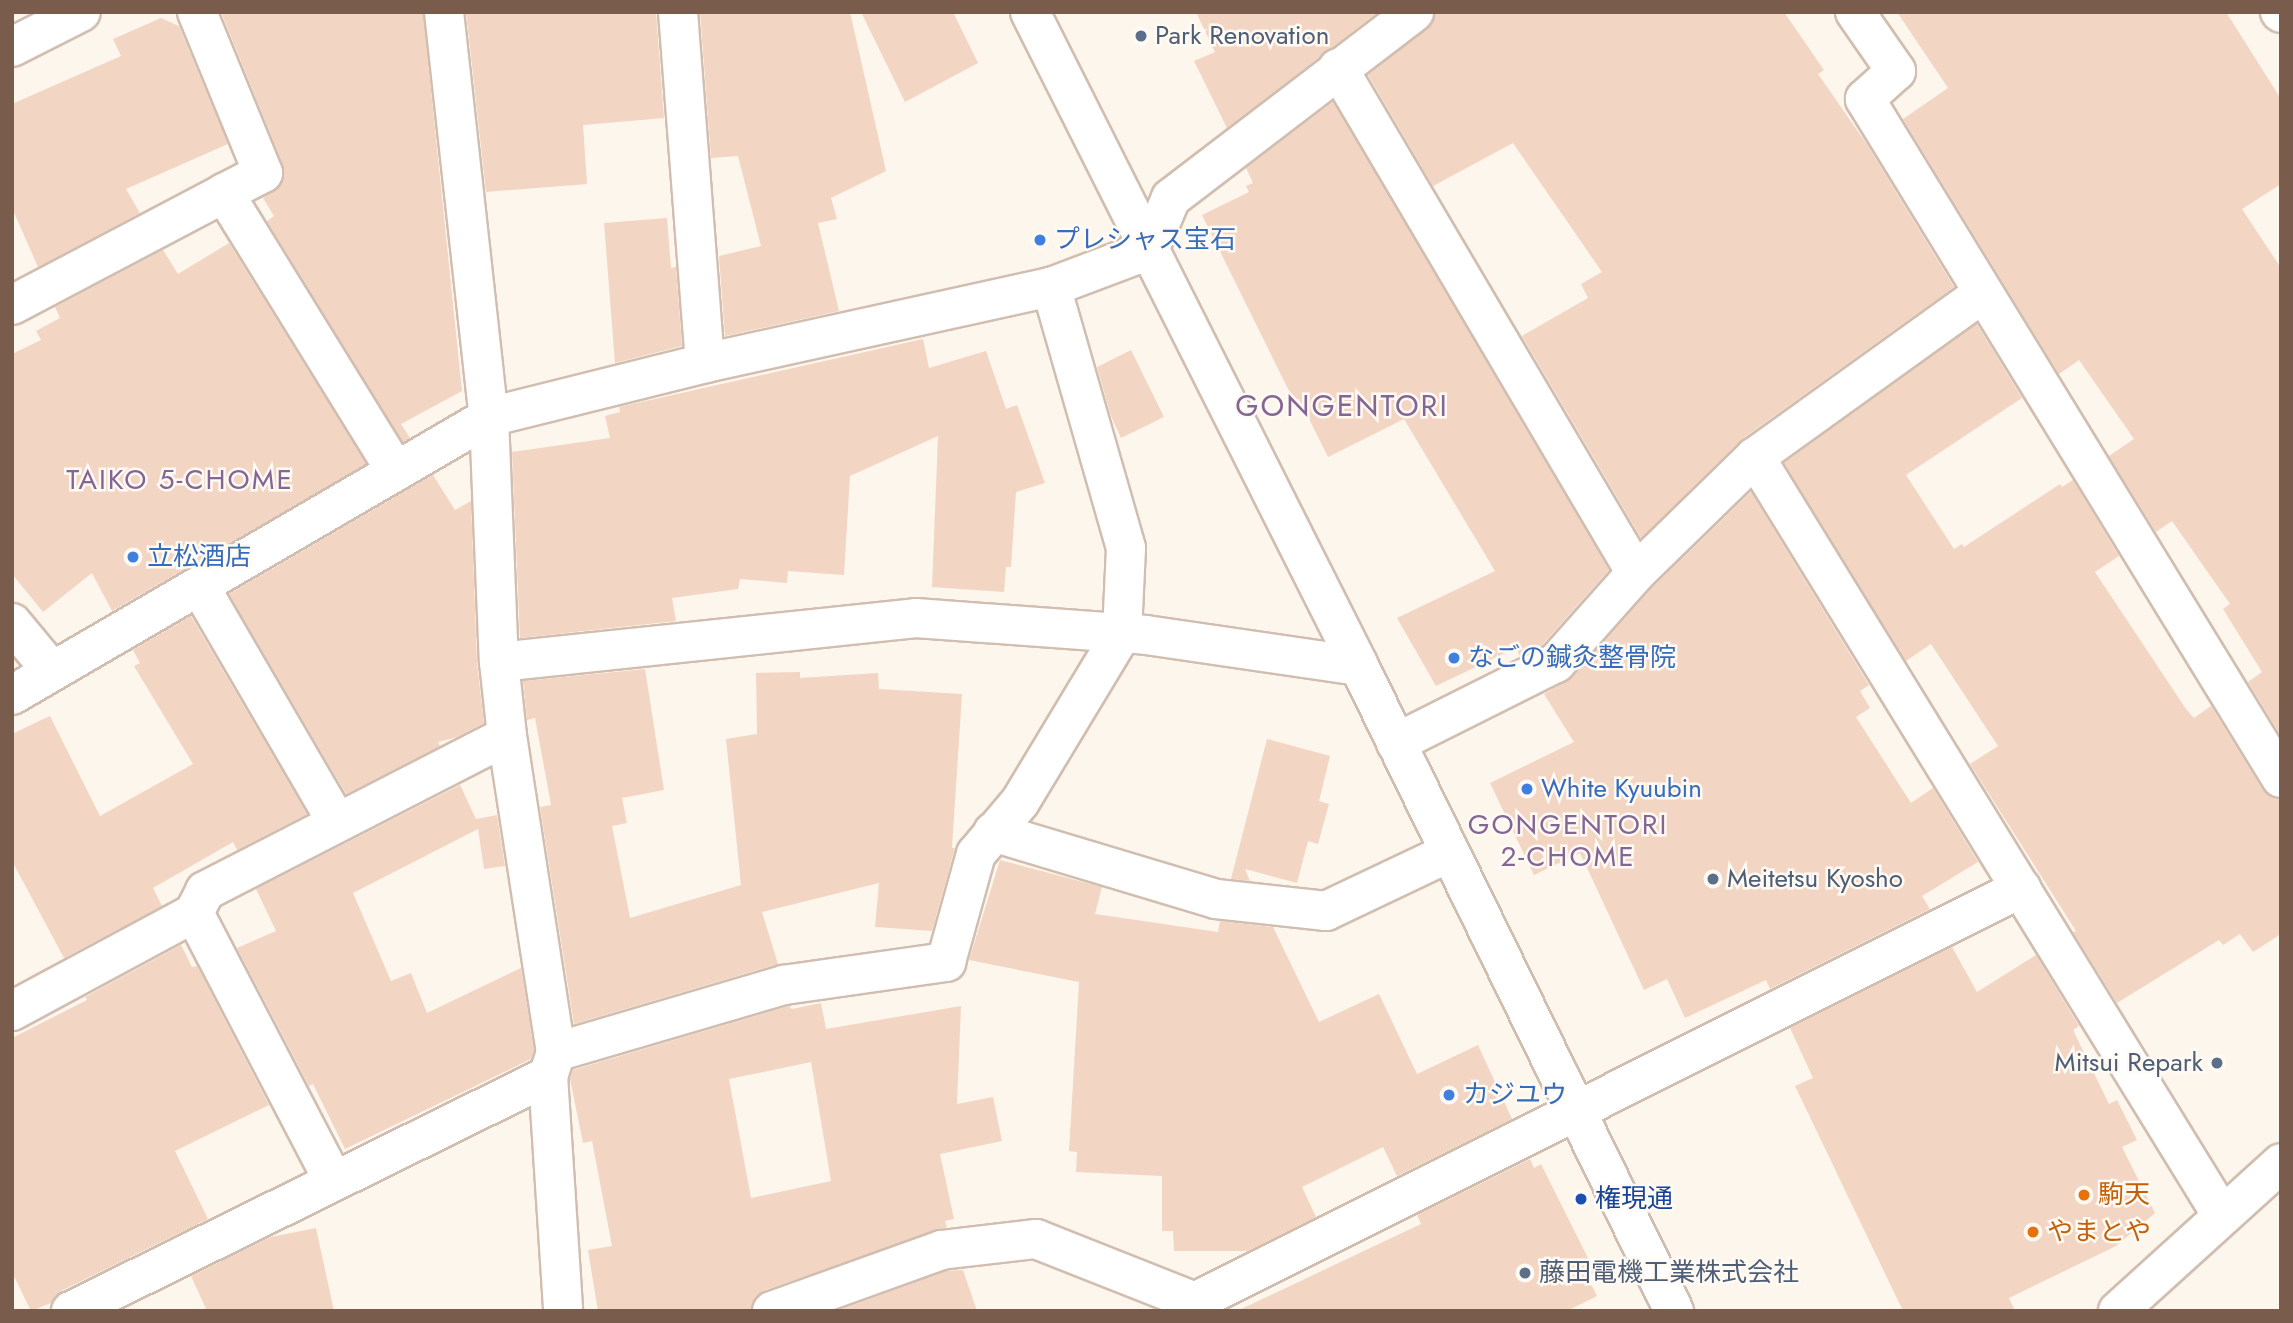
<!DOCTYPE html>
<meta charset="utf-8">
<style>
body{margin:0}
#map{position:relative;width:2293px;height:1323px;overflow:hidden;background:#fdf6ec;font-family:Jost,"Noto Sans JP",sans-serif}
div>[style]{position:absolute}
.building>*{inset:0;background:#f3d5c3}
.roads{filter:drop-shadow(2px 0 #d1beb0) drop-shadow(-2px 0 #d1beb0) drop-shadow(0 2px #d1beb0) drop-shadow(0 -2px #d1beb0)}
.minor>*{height:38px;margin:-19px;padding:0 19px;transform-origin:19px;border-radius:19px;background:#fff}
.dots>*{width:19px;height:19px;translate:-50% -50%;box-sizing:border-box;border:4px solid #fffaf3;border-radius:50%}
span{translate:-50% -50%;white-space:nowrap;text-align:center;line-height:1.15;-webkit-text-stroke:5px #fffaf3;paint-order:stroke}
.service-label{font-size:26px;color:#4e5e75}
.left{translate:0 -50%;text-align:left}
.right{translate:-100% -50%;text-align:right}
.shop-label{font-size:26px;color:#366cbe}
.food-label{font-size:26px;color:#c56008}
.transit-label{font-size:26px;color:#164399}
.neighbourhood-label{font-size:28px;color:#846695;letter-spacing:2px}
.quarter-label{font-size:30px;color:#846695;letter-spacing:2px}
.frame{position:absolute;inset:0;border:14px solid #7a5c4d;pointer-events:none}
</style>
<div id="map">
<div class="building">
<i style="clip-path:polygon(221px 12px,423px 12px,462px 391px,401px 424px,410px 438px,403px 442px,267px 221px,274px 216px,263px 198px,281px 185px,283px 165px)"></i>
<i style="clip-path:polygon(466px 12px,656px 12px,664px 118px,583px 125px,587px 184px,486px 192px)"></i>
<i style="clip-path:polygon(700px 12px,850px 12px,886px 171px,831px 198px,837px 219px,818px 223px,839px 311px,725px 336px,719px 256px,761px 246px,738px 156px,711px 158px)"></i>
<i style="clip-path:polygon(861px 12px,953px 12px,978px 63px,905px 102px)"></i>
<i style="clip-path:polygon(1196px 12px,1378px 12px,1227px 128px,1194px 61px,1215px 52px)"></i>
<i style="clip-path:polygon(1435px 12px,1784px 12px,1824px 70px,1818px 74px,1866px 143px,1954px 287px,1742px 439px,1641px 538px,1522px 336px,1588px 298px,1581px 284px,1602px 272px,1513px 143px,1433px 186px,1368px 75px,1427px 29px)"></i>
<i style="clip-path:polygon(1897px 12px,2226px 12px,2281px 99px,2281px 184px,2242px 209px,2281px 268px,2281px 736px,2248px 682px,2262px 672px,2223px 609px,2230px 604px,2172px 521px,2156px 532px,2109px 456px,2134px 439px,2079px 360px,2059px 374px,1903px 119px,1948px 88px)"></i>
<i style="clip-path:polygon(161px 18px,179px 26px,228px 144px,126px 189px,140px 213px,38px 267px,12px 208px,12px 104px,121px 56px,113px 39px)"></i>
<i style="clip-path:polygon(1333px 102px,1609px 570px,1542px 645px,1520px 656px,1517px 650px,1510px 653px,1509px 651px,1436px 686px,1397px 618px,1495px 571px,1404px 419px,1328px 457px,1299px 399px,1294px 401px,1202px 215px,1249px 192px,1246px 186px,1253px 183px,1246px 168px)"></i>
<i style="clip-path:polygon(667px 218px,671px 268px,676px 267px,682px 346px,615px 363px,604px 223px)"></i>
<i style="clip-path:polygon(229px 243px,366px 464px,112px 611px,92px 573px,43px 612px,12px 574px,12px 354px,41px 340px,36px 331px,60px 318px,55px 307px,163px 250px,178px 274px)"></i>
<i style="clip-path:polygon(1977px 324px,2022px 398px,1906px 475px,1954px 549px,1962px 544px,1964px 547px,2060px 484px,2062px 487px,2073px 480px,2119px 556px,2095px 572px,2186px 709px,2194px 718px,2211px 706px,2262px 789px,2270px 797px,2281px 800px,2281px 934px,2253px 952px,2240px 934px,2223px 945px,2219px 940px,2117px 1003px,2073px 932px,2076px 931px,1970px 764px,1998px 746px,1931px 644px,1906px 661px,1784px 463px)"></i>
<i style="clip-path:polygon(923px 339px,929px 368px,986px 351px,1006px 409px,1017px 405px,1045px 483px,1016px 492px,1011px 567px,1006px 567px,1004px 592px,932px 587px,938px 436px,850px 476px,844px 575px,788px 571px,787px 583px,740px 579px,738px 589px,672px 598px,676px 621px,520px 638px,512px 452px,610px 438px,605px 416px,620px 412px,619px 407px)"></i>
<i style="clip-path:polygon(1131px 350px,1164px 417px,1121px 438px,1111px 416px,1097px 367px)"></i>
<i style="clip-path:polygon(433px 475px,455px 510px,471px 501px,477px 663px,484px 723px,457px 737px,438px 742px,440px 746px,346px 794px,229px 594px)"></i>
<i style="clip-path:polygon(1751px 492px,1869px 685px,1860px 691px,1870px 708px,1856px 717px,1911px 803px,1933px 788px,1978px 862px,1922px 896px,1930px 909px,1770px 989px,1766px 980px,1685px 1018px,1667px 979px,1644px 990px,1580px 853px,1534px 875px,1490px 783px,1574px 742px,1544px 694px,1572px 678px,1652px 588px)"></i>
<i style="clip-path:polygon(191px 616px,307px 814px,237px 850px,233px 842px,153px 888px,162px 906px,64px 958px,12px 861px,12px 734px,50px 716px,100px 816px,193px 764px,134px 666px,140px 663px,133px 650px)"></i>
<i style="clip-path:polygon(645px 669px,664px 790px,622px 798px,627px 823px,612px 826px,630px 918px,741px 885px,726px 739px,757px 734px,756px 673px,800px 672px,800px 678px,878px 673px,879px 689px,962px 694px,952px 848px,955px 848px,932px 931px,875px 927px,879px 883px,762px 912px,778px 964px,574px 1024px,540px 807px,551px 805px,535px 718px,527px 720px,523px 681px)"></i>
<i style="clip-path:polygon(1267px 739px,1330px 756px,1319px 801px,1329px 804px,1318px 844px,1308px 841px,1297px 883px,1245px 869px,1250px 881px,1231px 879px)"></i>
<i style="clip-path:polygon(460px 785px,476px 819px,497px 815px,505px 866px,484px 869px,478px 829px,353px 893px,391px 981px,411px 973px,427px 1013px,521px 968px,534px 1050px,531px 1059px,345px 1149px,313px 1084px,309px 1086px,237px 948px,276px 931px,256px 889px)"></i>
<i style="clip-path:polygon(1000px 860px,1102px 887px,1095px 914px,1218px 932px,1220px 921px,1273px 927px,1319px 1022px,1379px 994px,1417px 1074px,1478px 1045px,1512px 1119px,1397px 1176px,1383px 1147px,1302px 1187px,1316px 1217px,1248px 1251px,1174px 1251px,1173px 1231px,1162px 1231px,1162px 1176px,1076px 1172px,1077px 1152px,1069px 1151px,1079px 982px,969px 960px)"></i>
<i style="clip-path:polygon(181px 945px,192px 967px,197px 966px,269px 1105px,175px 1151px,208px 1219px,61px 1291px,51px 1303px,31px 1311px,12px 1272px,12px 1038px,87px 1000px,85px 997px)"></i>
<i style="clip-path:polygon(1952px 947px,1977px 992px,2036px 955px,2079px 1026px,2073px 1030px,2109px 1104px,2117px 1100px,2137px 1140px,2122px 1147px,2155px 1213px,2116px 1246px,2009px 1298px,2015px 1311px,1903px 1311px,1795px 1086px,1813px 1078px,1790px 1028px)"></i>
<i style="clip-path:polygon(evenodd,821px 1003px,826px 1029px,961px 1006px,957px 1104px,993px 1097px,1002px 1141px,940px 1154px,954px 1219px,945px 1221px,947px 1227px,765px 1290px,755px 1297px,751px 1311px,598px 1311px,588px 1250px,612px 1246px,592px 1141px,583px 1143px,570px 1079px,573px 1070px,789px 1006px,792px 1009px,821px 1003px,811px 1062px,831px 1181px,751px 1198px,729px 1079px,811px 1062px)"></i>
<i style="clip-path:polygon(1530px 1159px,1534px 1168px,1541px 1164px,1595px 1272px,1587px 1276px,1597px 1296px,1567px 1311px,1237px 1311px,1421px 1224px,1417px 1215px)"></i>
<i style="clip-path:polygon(316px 1228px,334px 1311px,207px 1311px,191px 1276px,271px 1237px)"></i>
<i style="clip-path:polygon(963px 1270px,977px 1311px,837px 1311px,946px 1271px)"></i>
</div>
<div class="roads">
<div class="minor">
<i style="left:197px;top:12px;width:174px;rotate:67.7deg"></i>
<i style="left:263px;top:173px;width:44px;rotate:152.9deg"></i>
<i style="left:224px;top:193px;width:327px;rotate:58.3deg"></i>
<i style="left:444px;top:12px;width:407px;rotate:83.7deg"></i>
<i style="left:489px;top:417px;width:245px;rotate:87.7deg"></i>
<i style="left:499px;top:662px;width:74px;rotate:83.8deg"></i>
<i style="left:507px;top:736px;width:320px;rotate:81.2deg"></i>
<i style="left:556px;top:1052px;width:25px;rotate:108deg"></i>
<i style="left:548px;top:1076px;width:235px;rotate:86.3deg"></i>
<i style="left:678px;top:12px;width:352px;rotate:85.6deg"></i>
<i style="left:1030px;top:12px;width:732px;rotate:63.29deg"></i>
<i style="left:1359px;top:666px;width:718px;rotate:63.97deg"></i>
<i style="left:1855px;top:12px;width:72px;rotate:55.2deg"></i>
<i style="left:1896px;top:71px;width:42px;rotate:137.9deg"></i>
<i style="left:1865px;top:99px;width:796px;rotate:58.51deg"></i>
<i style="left:2280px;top:12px;width:1px;rotate:45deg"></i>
<i style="left:12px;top:47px;width:77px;rotate:-26.9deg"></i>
<i style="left:1338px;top:68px;width:586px;rotate:59.46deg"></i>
<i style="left:12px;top:305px;width:240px;rotate:-27.8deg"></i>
<i style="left:1755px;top:457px;width:889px;rotate:58.38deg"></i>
<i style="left:200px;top:587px;width:271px;rotate:59.8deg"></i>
<i style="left:12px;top:623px;width:61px;rotate:50.3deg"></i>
<i style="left:499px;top:662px;width:419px;rotate:-6deg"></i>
<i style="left:916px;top:618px;width:231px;rotate:4.2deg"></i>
<i style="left:1146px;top:635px;width:215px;rotate:8.3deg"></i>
<i style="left:12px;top:695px;width:552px;rotate:-30.23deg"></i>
<i style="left:489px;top:417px;width:223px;rotate:-14deg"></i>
<i style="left:705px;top:363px;width:354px;rotate:-12.4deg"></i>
<i style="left:1051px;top:287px;width:105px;rotate:-20.7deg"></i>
<i style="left:1149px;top:250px;width:56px;rotate:-67.1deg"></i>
<i style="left:1171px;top:198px;width:306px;rotate:-37.4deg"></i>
<i style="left:1396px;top:743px;width:179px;rotate:-26.6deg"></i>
<i style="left:1556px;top:663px;width:120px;rotate:-48.4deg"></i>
<i style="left:1636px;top:573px;width:166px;rotate:-44.3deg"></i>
<i style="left:1755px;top:457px;width:281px;rotate:-35.7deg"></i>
<i style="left:993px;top:832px;width:233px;rotate:16.7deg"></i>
<i style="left:1216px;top:899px;width:111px;rotate:6.2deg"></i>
<i style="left:1326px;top:911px;width:135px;rotate:-25.4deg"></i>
<i style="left:194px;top:913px;width:301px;rotate:62.5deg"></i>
<i style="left:12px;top:1011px;width:207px;rotate:-28.3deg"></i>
<i style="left:194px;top:913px;width:25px;rotate:-63deg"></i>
<i style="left:205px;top:891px;width:339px;rotate:-27.2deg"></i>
<i style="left:556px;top:1052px;width:238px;rotate:-16.4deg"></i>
<i style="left:784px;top:985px;width:164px;rotate:-8.1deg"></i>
<i style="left:946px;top:962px;width:112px;rotate:-74.5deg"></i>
<i style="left:976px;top:854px;width:68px;rotate:-49.8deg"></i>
<i style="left:1020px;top:802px;width:197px;rotate:-58.9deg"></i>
<i style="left:1122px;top:633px;width:85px;rotate:-87.3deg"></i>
<i style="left:1126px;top:548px;width:272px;rotate:-106deg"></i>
<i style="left:71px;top:1311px;width:532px;rotate:-26.23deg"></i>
<i style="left:772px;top:1311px;width:180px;rotate:-19.8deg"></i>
<i style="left:941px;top:1250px;width:96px;rotate:-6.6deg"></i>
<i style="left:1036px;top:1239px;width:171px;rotate:21.6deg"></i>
<i style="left:1198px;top:1311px;width:9px;rotate:-108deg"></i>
<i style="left:1195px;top:1302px;width:924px;rotate:-26.62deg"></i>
<i style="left:2118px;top:1311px;width:220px;rotate:-42.2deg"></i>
</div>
</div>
<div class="dots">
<i style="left:1141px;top:36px;background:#5c6f8a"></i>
<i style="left:1040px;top:240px;background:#3f7fe0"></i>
<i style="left:133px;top:557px;background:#3f7fe0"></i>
<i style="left:1454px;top:658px;background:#3f7fe0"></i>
<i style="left:1527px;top:789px;background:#3f7fe0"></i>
<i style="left:1713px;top:879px;background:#5c6f8a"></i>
<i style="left:2217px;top:1063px;background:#5c6f8a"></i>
<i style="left:1449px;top:1095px;background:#3f7fe0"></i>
<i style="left:2084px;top:1195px;background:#e8710a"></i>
<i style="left:1581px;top:1199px;background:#1a4fb4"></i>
<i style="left:2033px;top:1232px;background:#e8710a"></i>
<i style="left:1525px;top:1273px;background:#5c6f8a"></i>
</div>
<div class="service-label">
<span class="left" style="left:1155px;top:36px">Park Renovation</span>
<span class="left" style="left:1727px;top:879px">Meitetsu Kyosho</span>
<span class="right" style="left:2203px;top:1063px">Mitsui Repark</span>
<span class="left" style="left:1539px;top:1273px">藤田電機工業株式会社</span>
</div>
<div class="shop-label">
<span class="left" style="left:1054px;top:240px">プレシャス宝石</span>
<span class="left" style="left:147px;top:557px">立松酒店</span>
<span class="left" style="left:1468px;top:658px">なごの鍼灸整骨院</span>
<span class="left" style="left:1541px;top:789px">White Kyuubin</span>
<span class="left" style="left:1463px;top:1095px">カジユウ</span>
</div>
<div class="food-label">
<span class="left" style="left:2098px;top:1195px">駒天</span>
<span class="left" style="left:2047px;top:1232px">やまとや</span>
</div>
<div class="transit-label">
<span class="left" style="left:1595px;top:1199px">権現通</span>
</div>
<div class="neighbourhood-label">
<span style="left:180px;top:480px">TAIKO 5-CHOME</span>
<span style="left:1568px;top:841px">GONGENTORI<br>2-CHOME</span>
</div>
<div class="quarter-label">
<span style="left:1342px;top:406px">GONGENTORI</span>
</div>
<div class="frame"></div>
</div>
